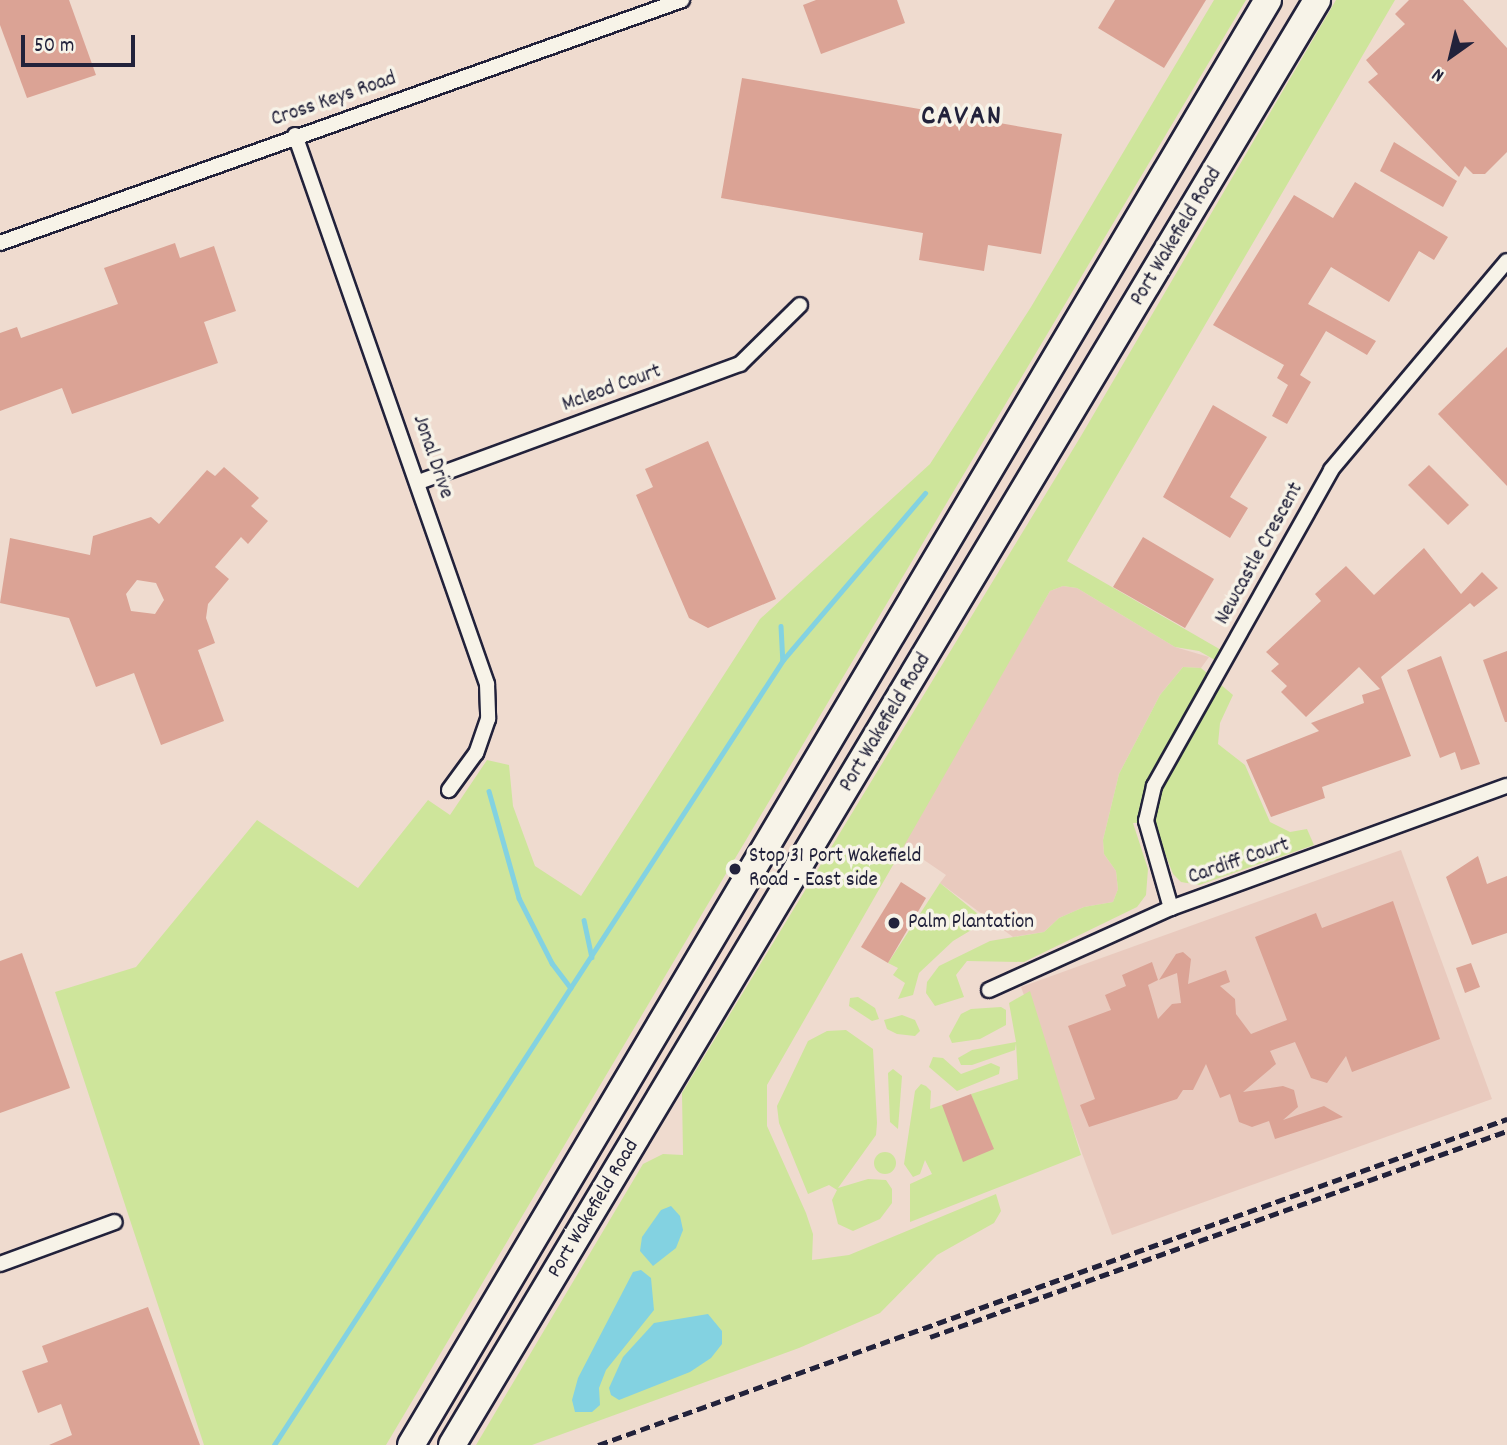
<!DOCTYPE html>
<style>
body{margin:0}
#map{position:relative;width:1507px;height:1445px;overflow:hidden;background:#efdbcf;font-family:Dekko,sans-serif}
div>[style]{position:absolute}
.built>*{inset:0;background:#e9cabe}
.green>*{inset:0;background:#cee59b}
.round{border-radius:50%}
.water>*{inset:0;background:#83d2e1}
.stream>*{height:4.5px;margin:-2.25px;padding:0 2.25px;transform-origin:2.25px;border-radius:2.25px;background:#83d2e1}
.building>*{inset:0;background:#dba395}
.roads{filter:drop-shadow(2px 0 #22223b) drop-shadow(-2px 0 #22223b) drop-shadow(0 2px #22223b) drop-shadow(0 -2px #22223b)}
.street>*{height:14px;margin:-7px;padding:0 7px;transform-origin:7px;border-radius:7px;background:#f7f3e8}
.highway>*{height:26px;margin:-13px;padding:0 13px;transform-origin:13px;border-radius:13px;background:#f7f3e8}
.rail>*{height:4.5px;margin-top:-2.25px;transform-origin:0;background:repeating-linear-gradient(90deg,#22223b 0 10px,transparent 0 15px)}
.dots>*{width:19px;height:19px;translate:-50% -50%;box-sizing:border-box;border:4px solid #f7f3e8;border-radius:50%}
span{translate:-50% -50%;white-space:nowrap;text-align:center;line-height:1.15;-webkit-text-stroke:7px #f7f3e8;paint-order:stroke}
.street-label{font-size:21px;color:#22223b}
.poi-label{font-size:21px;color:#22223b}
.left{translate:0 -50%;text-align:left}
.district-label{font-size:28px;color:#22223b;font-weight:700;letter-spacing:2px}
.north{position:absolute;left:1416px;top:21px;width:70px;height:70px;-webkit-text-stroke:5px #f7f3e8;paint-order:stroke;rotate:214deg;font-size:19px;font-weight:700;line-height:28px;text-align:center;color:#22223b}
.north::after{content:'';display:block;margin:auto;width:24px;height:32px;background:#22223b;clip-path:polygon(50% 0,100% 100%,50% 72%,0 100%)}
.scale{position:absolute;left:21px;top:35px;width:114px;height:32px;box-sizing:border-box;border:4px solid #22223b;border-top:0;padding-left:9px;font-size:21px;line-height:24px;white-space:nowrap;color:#22223b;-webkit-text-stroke:5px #f7f3e8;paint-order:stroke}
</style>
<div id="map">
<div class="built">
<i style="clip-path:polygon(1063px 586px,1077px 588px,1175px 647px,1209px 657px,1201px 668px,1183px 667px,1160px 695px,1119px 774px,1103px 840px,1104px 854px,1116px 871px,1118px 889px,1113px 902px,1084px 907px,1059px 918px,1044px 932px,1013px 937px,940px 883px,946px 875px,902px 845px,1050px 591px)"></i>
<i style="clip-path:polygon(1401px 850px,1492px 1099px,1112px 1235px,1021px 987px)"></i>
</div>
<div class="green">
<i style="clip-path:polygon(1214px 0,1246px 0,386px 1445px,204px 1445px,55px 992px,136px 967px,257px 820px,358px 888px,428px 800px,450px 815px,487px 760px,509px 765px,513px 806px,535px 866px,581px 896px,760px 619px,930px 464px,1031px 307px)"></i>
<i style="clip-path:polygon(1336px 0,1395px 0,1067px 561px,1228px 654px,1222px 664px,1199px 651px,1175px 647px,1077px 588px,1063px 586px,1050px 591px,767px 1085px,767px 1126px,806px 1213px,813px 1234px,812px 1260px,849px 1255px,996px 1194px,1001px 1211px,994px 1223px,937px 1255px,880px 1313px,799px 1348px,532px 1445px,476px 1445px,643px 1164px,663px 1154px,683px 1155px,682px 1093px,1081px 436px)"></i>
<i style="clip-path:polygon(1183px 667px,1201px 668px,1233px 695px,1220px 723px,1218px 744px,1245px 765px,1270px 822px,1290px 832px,1307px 829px,1314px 845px,1199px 885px,1181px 882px,1173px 874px,1153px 822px,1133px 823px,1148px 869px,1146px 895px,1137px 907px,1024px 962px,967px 961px,956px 975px,964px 997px,935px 1006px,926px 993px,927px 982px,939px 966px,990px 941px,1044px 932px,1059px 918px,1084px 907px,1113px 902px,1118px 889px,1116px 871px,1104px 854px,1103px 840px,1119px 774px,1160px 695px)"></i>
<i style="clip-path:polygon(940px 883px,978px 914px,973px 929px,953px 941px,919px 973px,913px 995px,898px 999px,905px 983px,893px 975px,898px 968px,888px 963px)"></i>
<i style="clip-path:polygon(1030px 991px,1081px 1155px,910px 1222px,910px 1184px,932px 1174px,925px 1160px,920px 1174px,913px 1177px,904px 1164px,915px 1091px,921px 1084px,926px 1086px,931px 1091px,930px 1109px,942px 1105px,988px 1141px,971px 1094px,1018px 1079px,1016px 1043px,1015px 1050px,972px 1065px,961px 1065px,958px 1058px,972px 1050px,1016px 1042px,1009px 1003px)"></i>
<i style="clip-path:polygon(858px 997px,875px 1008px,879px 1019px,872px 1021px,849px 1006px,850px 998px)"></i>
<i style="clip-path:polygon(1001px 1007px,1006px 1010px,1006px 1025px,980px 1039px,952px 1043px,949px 1036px,961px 1014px,971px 1009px)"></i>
<i style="clip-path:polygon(902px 1015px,915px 1020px,920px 1031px,915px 1036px,897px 1034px,887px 1029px,884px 1020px)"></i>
<i style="clip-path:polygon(846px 1030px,873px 1049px,877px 1123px,876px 1135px,838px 1188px,868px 1179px,886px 1180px,892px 1189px,892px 1203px,880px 1219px,853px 1231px,838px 1224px,832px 1200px,837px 1190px,829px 1185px,808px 1194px,779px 1123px,777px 1106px,808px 1041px,827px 1031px)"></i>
<i style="clip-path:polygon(933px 1057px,943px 1058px,961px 1074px,991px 1063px,1000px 1067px,999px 1074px,957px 1091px,929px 1067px)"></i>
<i style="clip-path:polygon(893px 1069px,902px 1076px,898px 1129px,890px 1122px,888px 1073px)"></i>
<i class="round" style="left:874px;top:1152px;width:22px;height:22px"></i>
</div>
<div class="water">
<i style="clip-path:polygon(671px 1206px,680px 1216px,683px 1230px,676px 1248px,653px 1266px,640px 1251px,642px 1237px,661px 1210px)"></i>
<i style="clip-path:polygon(641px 1270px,651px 1278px,654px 1310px,606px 1370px,599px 1388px,600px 1405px,592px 1412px,575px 1412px,572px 1400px,578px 1378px,633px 1272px)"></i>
<i style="clip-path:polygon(708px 1314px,722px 1331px,722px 1344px,711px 1358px,690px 1372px,619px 1400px,611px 1395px,609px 1388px,623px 1357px,654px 1323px)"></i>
</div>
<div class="stream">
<i style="left:781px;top:626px;width:34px;rotate:87deg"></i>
<i style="left:489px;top:791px;width:111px;rotate:74.3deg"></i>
<i style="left:519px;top:898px;width:73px;rotate:63.1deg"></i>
<i style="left:552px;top:963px;width:31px;rotate:53deg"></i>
<i style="left:584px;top:920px;width:38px;rotate:78deg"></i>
<i style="left:274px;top:1445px;width:936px;rotate:-57.04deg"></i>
<i style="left:783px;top:660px;width:219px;rotate:-49.6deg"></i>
</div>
<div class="building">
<i style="clip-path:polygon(0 0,69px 0,96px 75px,27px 98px,0 25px)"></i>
<i style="clip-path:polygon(816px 0,897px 0,905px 23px,821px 54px,803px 5px)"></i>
<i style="clip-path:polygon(1115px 0,1206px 0,1164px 68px,1098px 28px)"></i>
<i style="clip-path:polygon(1409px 0,1463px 0,1507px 48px,1507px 152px,1485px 174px,1473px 174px,1465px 166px,1459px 177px,1368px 82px,1378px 74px,1366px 60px,1405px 24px,1395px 14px)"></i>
<i style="clip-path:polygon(742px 78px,1062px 134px,1041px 254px,988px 245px,984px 271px,919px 260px,923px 233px,721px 198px)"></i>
<i style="clip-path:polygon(1394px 142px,1457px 181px,1443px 207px,1380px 171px)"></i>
<i style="clip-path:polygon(1355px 182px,1448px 237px,1434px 260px,1419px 251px,1389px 302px,1331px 267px,1308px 304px,1376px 341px,1367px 355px,1326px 331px,1300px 375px,1311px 382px,1287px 424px,1272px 416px,1288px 385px,1277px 378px,1284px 365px,1213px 325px,1294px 195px,1333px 218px)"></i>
<i style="clip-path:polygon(175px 243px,180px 258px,214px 246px,236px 311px,204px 322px,218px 363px,72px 414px,62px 388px,0 411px,0 333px,17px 327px,21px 338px,118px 304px,104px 268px)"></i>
<i style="clip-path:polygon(1507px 347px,1507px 486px,1438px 414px)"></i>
<i style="clip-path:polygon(1213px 405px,1267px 437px,1230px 497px,1248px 508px,1230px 538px,1163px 497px)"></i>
<i style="clip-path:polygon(708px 441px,776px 599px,708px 628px,689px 618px,636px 495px,653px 487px,645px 469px)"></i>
<i style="clip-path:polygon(1429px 465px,1469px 505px,1448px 525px,1408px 485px)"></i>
<i style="clip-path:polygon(evenodd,224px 467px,259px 498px,251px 506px,268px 521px,248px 544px,241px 537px,215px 567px,229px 579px,208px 604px,206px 618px,215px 643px,198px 650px,224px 721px,161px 745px,134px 673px,96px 687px,69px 618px,0 603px,10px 538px,90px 555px,93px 536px,151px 517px,159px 524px,207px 470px,215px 476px,224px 467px,137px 580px,156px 583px,164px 600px,155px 614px,131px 611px,126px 594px,137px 580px)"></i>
<i style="clip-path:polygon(1143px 537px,1214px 579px,1185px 628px,1113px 587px)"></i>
<i style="clip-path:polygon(1424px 548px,1461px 594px,1482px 572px,1498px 588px,1474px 607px,1470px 603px,1381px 677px,1411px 756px,1322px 787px,1325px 798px,1271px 817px,1246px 760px,1319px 731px,1311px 723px,1364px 703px,1362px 695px,1380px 689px,1359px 667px,1306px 717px,1281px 692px,1287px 686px,1271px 671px,1279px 664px,1266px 652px,1321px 601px,1315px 594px,1346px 566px,1374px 595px)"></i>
<i style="clip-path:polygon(1507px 651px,1507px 722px,1505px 722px,1483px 660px)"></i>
<i style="clip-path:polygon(1441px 656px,1480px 764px,1461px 770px,1455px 752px,1440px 758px,1407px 670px)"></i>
<i style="clip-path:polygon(1478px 856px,1487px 884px,1507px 876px,1507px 933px,1472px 945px,1446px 877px)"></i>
<i style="clip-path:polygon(901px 882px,926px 898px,888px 963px,861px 947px)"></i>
<i style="clip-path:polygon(1393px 901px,1440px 1039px,1352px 1072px,1346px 1056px,1327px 1083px,1311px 1078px,1295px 1042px,1270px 1051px,1276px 1064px,1243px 1092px,1283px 1086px,1294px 1090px,1298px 1107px,1283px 1120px,1324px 1106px,1343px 1117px,1275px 1139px,1269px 1121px,1252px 1127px,1239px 1122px,1230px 1094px,1220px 1098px,1206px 1064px,1193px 1090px,1183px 1090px,1177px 1099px,1089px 1127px,1080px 1105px,1095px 1099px,1068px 1026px,1111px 1010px,1105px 995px,1126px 986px,1122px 975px,1152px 962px,1158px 980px,1148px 985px,1158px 1019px,1172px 1004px,1181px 1003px,1177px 973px,1159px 980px,1176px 954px,1183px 952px,1191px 959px,1188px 984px,1226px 970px,1230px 982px,1220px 986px,1235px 999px,1236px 1014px,1251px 1034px,1287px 1020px,1255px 937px,1316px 913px,1322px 928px)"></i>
<i style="clip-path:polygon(22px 953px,70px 1088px,0 1113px,0 961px)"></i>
<i style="clip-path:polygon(1471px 963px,1480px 987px,1465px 993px,1456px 968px)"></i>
<i style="clip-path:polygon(971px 1094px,994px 1149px,963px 1162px,942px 1105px)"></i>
<i style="clip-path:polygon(148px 1307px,200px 1445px,49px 1445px,72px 1435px,61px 1404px,38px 1413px,22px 1371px,48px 1362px,42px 1346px)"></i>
</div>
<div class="roads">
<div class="street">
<i style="left:295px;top:135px;width:582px;rotate:70.72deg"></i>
<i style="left:487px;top:684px;width:35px;rotate:88deg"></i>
<i style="left:488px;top:719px;width:36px;rotate:109deg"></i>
<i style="left:476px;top:753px;width:46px;rotate:126.1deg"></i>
<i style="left:0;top:243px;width:724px;rotate:-19.61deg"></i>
<i style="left:419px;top:482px;width:342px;rotate:-20.2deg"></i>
<i style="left:740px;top:364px;width:84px;rotate:-44.5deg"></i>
<i style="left:1171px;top:908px;width:91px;rotate:-106deg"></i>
<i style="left:1146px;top:821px;width:36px;rotate:-77deg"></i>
<i style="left:1154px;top:786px;width:362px;rotate:-60.7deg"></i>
<i style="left:1331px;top:470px;width:273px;rotate:-49.9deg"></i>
<i style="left:989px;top:990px;width:200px;rotate:-24.3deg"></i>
<i style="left:1171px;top:908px;width:357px;rotate:-20deg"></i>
<i style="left:0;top:1264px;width:122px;rotate:-20.1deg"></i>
</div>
<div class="highway">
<i style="left:411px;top:1445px;width:1680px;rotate:-59.33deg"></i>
<i style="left:452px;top:1445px;width:1684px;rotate:-59.09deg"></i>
</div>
</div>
<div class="rail">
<i style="left:930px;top:1337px;width:613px;rotate:-19.65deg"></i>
<i style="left:598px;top:1445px;width:966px;rotate:-19.73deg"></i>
</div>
<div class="dots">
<i style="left:735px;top:869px;background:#22223b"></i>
<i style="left:894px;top:923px;background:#22223b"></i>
</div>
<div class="street-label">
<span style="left:334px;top:100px;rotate:-19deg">Cross Keys Road</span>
<span style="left:1177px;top:237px;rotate:-59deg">Port Wakefield Road</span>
<span style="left:612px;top:389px;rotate:-20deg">Mcleod Court</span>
<span style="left:432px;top:457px;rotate:71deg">Jonal Drive</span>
<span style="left:1260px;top:554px;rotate:-61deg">Newcastle Crescent</span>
<span style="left:886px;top:723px;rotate:-59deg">Port Wakefield Road</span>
<span style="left:1239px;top:862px;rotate:-19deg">Cardiff Court</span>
<span style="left:594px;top:1209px;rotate:-59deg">Port Wakefield Road</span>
</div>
<div class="poi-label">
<span class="left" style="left:749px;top:869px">Stop 31 Port Wakefield<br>Road - East side</span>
<span class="left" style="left:908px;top:923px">Palm Plantation</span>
</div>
<div class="district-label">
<span style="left:962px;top:118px">CAVAN</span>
</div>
<div class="north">N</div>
<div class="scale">50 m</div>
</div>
